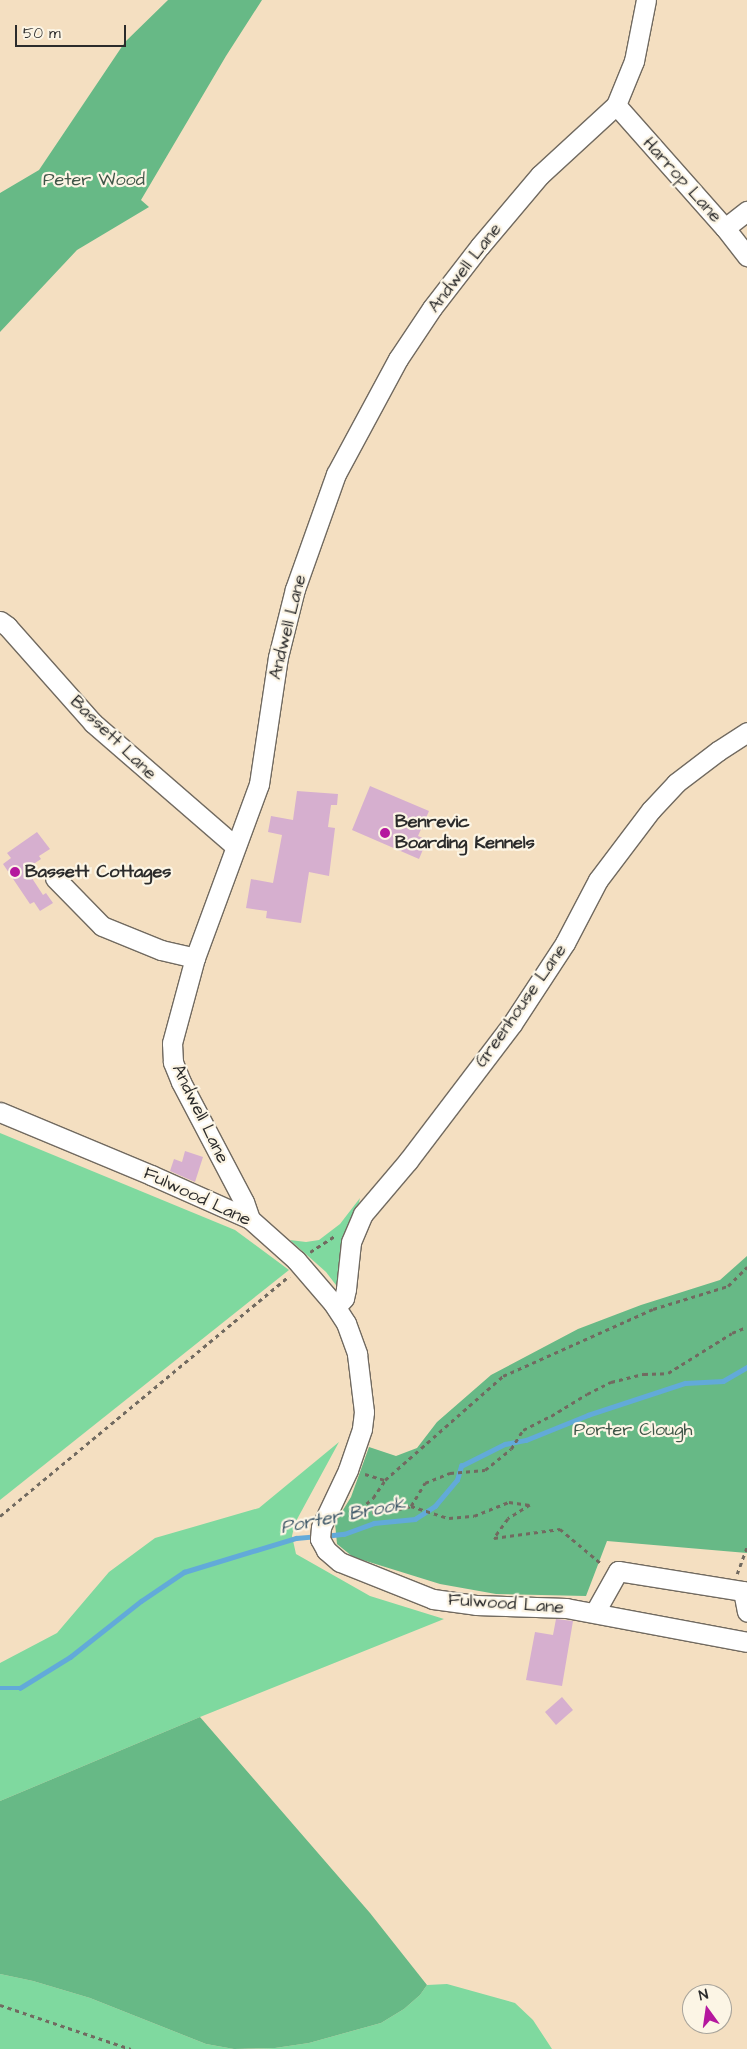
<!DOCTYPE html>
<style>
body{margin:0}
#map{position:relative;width:747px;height:2049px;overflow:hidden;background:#f4dfc1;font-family:"Architects Daughter",sans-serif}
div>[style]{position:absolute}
.green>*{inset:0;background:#7fd99f}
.forest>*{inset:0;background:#67b986}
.stream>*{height:4.5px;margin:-2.25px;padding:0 2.25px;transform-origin:2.25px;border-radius:2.25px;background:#62aad9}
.building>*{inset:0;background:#d6afcf}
.path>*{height:2.5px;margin-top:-1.25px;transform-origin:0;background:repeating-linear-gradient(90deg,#716a60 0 4px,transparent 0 8px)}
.roads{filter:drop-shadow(1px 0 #716a60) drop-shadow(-1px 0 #716a60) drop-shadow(0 1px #716a60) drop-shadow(0 -1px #716a60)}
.minor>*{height:19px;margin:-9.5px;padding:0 9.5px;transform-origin:9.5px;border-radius:9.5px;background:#fff}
.dots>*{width:14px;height:14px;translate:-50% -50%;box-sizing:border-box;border:2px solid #fcf5e5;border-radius:50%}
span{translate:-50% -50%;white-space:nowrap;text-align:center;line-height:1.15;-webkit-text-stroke:4.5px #fcf5e5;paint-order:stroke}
.park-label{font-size:18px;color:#405648}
.street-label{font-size:18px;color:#2b2b2b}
.poi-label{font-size:18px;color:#2b2b2b;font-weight:700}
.left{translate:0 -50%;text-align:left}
.water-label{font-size:19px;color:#3e5768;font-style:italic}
.north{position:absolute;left:682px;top:1984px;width:50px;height:50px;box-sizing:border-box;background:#fcf5e5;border:1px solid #a8a49b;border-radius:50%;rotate:346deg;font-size:14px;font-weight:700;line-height:20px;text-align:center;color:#2b2b2b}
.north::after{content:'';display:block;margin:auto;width:18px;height:22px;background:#b5179e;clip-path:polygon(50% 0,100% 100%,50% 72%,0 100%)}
.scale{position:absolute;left:15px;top:25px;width:111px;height:22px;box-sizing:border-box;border:2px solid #2b2b2b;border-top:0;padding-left:6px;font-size:15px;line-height:18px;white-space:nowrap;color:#2b2b2b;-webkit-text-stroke:4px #fcf5e5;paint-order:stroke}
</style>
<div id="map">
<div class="green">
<i style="clip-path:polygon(0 1133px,235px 1230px,289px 1270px,0 1500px)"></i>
<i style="clip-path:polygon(360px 1198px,350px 1240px,339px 1289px,326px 1272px,290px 1240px,306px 1242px,319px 1240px,340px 1224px)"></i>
<i style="clip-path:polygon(339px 1442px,295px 1523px,292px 1536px,296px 1554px,370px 1596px,444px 1619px,200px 1717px,0 1801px,0 1663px,57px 1633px,109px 1572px,155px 1538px,259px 1508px)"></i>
<i style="clip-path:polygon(0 1974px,33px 1981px,90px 1998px,206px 2044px,234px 2049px,0 2049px)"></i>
<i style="clip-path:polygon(447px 1984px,515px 2003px,533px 2020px,552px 2049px,247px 2049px,275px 2048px,309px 2043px,381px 2023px,404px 2009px,420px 1995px,427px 1985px)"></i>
</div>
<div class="forest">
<i style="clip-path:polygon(168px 0,262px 0,226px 56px,141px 200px,149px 207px,77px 250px,0 332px,0 193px,39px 170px,125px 42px)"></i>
<i style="clip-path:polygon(747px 1256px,747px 1553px,607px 1541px,586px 1596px,496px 1594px,440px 1584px,353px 1557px,337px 1544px,335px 1523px,351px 1497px,369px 1447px,396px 1456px,417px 1448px,437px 1422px,491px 1375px,578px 1329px,641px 1305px,720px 1280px)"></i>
<i style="clip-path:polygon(200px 1717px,370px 1913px,427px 1985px,420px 1995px,404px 2009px,381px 2023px,309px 2043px,275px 2048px,234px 2049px,206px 2044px,90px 1998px,33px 1981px,0 1974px,0 1801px)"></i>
</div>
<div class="stream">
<i style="left:324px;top:1536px;width:20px;rotate:-6deg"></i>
<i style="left:344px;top:1534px;width:32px;rotate:-20deg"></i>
<i style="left:374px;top:1523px;width:41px;rotate:-5.6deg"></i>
<i style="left:415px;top:1519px;width:24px;rotate:-33deg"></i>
<i style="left:435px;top:1506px;width:34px;rotate:-50deg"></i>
<i style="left:457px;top:1480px;width:15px;rotate:-74deg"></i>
<i style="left:461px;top:1466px;width:49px;rotate:-26.6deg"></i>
<i style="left:505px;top:1444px;width:21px;rotate:-11deg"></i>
<i style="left:526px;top:1440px;width:67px;rotate:-22deg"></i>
<i style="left:588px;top:1415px;width:102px;rotate:-18.3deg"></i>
<i style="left:685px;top:1383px;width:38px;rotate:-3deg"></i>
<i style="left:723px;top:1381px;width:28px;rotate:-30deg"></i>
<i style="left:0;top:1688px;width:20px"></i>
<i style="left:20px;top:1688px;width:59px;rotate:-31.8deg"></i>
<i style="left:70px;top:1657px;width:90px;rotate:-38.3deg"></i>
<i style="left:141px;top:1601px;width:52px;rotate:-34deg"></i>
<i style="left:184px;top:1572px;width:117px;rotate:-16.9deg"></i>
<i style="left:296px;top:1538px;width:21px;rotate:-5deg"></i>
</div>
<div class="building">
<i style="clip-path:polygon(370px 786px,429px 811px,418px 836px,427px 840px,419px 859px,352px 830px)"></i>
<i style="clip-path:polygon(297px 791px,338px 794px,337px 805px,331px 805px,328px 827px,335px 828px,329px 876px,309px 872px,301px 923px,266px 918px,267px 911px,246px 908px,251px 879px,273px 883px,282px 835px,268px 832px,271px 816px,293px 820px)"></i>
<i style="clip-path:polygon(37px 832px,50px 849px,39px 856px,41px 859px,26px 869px,43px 895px,46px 893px,53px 903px,40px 911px,34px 902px,30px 904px,3px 864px,11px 858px,7px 853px)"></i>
<i style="clip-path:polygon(185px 1151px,203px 1157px,195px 1182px,170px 1171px,174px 1159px,182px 1162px)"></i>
<i style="clip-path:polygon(556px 1619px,573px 1621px,562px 1686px,526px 1680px,535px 1632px,553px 1635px)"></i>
<i style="clip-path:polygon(562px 1697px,573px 1710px,556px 1725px,545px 1712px)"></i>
</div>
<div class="path">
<i style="left:310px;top:1252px;width:30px;rotate:-33deg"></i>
<i style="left:365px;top:1474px;width:21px;rotate:17deg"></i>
<i style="left:411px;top:1506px;width:40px;rotate:18deg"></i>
<i style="left:449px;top:1518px;width:25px;rotate:-5deg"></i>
<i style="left:474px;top:1516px;width:38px;rotate:-22deg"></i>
<i style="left:509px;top:1502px;width:21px;rotate:8deg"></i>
<i style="left:530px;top:1505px;width:26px;rotate:148deg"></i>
<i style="left:508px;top:1519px;width:24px;rotate:126deg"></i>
<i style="left:356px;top:1513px;width:34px;rotate:-3deg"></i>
<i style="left:390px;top:1511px;width:22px;rotate:-13deg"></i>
<i style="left:411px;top:1506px;width:27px;rotate:-59deg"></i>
<i style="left:425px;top:1483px;width:27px;rotate:-22deg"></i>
<i style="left:450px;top:1473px;width:35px;rotate:-5deg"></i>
<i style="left:485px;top:1470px;width:33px;rotate:-39deg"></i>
<i style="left:511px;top:1449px;width:22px;rotate:-58deg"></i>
<i style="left:523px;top:1430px;width:31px;rotate:-27deg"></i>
<i style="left:551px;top:1416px;width:42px;rotate:-31.4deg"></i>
<i style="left:587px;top:1394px;width:27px;rotate:-27deg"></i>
<i style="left:611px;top:1382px;width:34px;rotate:-14deg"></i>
<i style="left:644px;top:1374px;width:24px;rotate:-2deg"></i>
<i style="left:668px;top:1373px;width:75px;rotate:-32deg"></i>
<i style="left:732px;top:1333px;width:16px;rotate:-22deg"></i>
<i style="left:354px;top:1514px;width:25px;rotate:-40deg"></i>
<i style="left:373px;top:1498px;width:22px;rotate:-56deg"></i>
<i style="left:385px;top:1480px;width:157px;rotate:-41.4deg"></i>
<i style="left:503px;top:1376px;width:164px;rotate:-24.1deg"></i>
<i style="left:653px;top:1309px;width:78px;rotate:-17deg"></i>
<i style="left:728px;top:1286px;width:27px;rotate:-45deg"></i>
<i style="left:0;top:1516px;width:376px;rotate:-39.7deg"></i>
<i style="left:494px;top:1538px;width:67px;rotate:-7.8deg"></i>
<i style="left:560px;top:1529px;width:56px;rotate:39.9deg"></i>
<i style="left:737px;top:1574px;width:30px;rotate:-70deg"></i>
<i style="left:0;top:2005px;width:138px;rotate:18.6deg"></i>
</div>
<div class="roads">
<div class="minor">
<i style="left:616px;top:105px;width:164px;rotate:48.5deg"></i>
<i style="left:725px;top:228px;width:36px;rotate:52deg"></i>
<i style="left:725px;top:228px;width:28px;rotate:-38deg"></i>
<i style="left:0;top:621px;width:9px;rotate:36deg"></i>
<i style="left:7px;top:626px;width:130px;rotate:48.4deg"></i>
<i style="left:93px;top:723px;width:188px;rotate:40.9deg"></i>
<i style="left:55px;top:878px;width:67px;rotate:45.6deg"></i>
<i style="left:102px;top:926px;width:64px;rotate:22.1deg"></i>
<i style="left:161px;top:950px;width:35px;rotate:13deg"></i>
<i style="left:0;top:1112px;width:164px;rotate:22.6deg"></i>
<i style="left:151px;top:1175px;width:108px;rotate:24deg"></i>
<i style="left:250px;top:1219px;width:62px;rotate:41.7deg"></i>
<i style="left:296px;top:1260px;width:57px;rotate:49.3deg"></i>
<i style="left:333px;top:1303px;width:24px;rotate:57deg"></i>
<i style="left:346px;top:1323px;width:33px;rotate:70deg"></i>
<i style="left:357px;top:1354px;width:58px;rotate:83.1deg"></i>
<i style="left:364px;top:1412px;width:17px;rotate:97deg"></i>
<i style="left:362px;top:1429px;width:43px;rotate:108.9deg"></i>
<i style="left:348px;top:1470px;width:63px;rotate:115.3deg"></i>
<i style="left:321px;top:1527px;width:12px;rotate:95deg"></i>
<i style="left:320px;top:1539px;width:13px;rotate:61deg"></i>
<i style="left:326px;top:1550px;width:18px;rotate:41deg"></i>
<i style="left:340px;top:1562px;width:100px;rotate:21.7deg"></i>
<i style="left:433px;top:1599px;width:43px;rotate:7.9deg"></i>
<i style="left:476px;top:1605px;width:90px;rotate:1.9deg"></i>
<i style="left:566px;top:1608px;width:184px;rotate:10.6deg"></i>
<i style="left:250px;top:1219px;width:18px;rotate:-109deg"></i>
<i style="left:244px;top:1202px;width:136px;rotate:-117.7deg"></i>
<i style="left:181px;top:1082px;width:22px;rotate:-112deg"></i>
<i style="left:173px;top:1062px;width:19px;rotate:-93deg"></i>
<i style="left:172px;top:1043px;width:88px;rotate:-74.9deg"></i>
<i style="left:195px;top:958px;width:185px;rotate:-69.8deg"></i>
<i style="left:259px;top:784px;width:128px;rotate:-81.5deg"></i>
<i style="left:278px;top:657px;width:70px;rotate:-76deg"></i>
<i style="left:295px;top:589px;width:122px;rotate:-70.4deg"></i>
<i style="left:336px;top:474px;width:131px;rotate:-61.7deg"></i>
<i style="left:398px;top:359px;width:61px;rotate:-56.3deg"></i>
<i style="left:432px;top:308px;width:78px;rotate:-52.3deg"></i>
<i style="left:480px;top:246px;width:93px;rotate:-49.8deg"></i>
<i style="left:540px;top:175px;width:103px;rotate:-42.6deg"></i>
<i style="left:616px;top:105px;width:48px;rotate:-67.8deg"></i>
<i style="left:634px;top:61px;width:62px;rotate:-78.9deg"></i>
<i style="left:336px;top:1307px;width:12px;rotate:-48deg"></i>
<i style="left:344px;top:1298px;width:9px;rotate:-77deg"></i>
<i style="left:346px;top:1289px;width:47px;rotate:-83.9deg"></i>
<i style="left:351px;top:1242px;width:30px;rotate:-67deg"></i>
<i style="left:363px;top:1214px;width:70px;rotate:-49.7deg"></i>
<i style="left:408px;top:1161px;width:172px;rotate:-52.8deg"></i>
<i style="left:512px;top:1024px;width:97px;rotate:-56.8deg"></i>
<i style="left:565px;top:943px;width:71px;rotate:-62.4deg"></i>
<i style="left:598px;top:880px;width:88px;rotate:-52.9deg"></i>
<i style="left:651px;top:810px;width:37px;rotate:-47deg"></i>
<i style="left:676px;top:783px;width:53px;rotate:-37.3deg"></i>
<i style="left:718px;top:751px;width:35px;rotate:-33deg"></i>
<i style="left:595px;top:1612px;width:47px;rotate:-60.7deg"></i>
<i style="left:618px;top:1571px;width:127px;rotate:9.1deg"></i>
<i style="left:743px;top:1591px;width:21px;rotate:79deg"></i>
</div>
</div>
<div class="dots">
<i style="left:385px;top:833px;background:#b5179e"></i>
<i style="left:15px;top:872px;background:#b5179e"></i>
</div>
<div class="park-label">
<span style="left:94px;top:180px">Peter Wood</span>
<span style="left:633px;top:1430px">Porter Clough</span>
</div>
<div class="street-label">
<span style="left:682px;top:180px;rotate:48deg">Harrop Lane</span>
<span style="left:465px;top:268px;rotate:-52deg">Andwell Lane</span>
<span style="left:288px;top:627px;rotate:-76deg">Andwell Lane</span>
<span style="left:113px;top:738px;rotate:44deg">Bassett Lane</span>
<span style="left:521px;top:1006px;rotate:-55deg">Greenhouse Lane</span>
<span style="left:200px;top:1114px;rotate:64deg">Andwell Lane</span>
<span style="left:197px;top:1197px;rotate:25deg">Fulwood Lane</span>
<span style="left:506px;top:1604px;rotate:4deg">Fulwood Lane</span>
</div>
<div class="poi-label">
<span class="left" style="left:395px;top:833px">Benrevic<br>Boarding Kennels</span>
<span class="left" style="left:25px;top:872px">Bassett Cottages</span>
</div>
<div class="water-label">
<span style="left:343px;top:1516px;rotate:-11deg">Porter Brook</span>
</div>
<div class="north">N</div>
<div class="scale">50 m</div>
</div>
